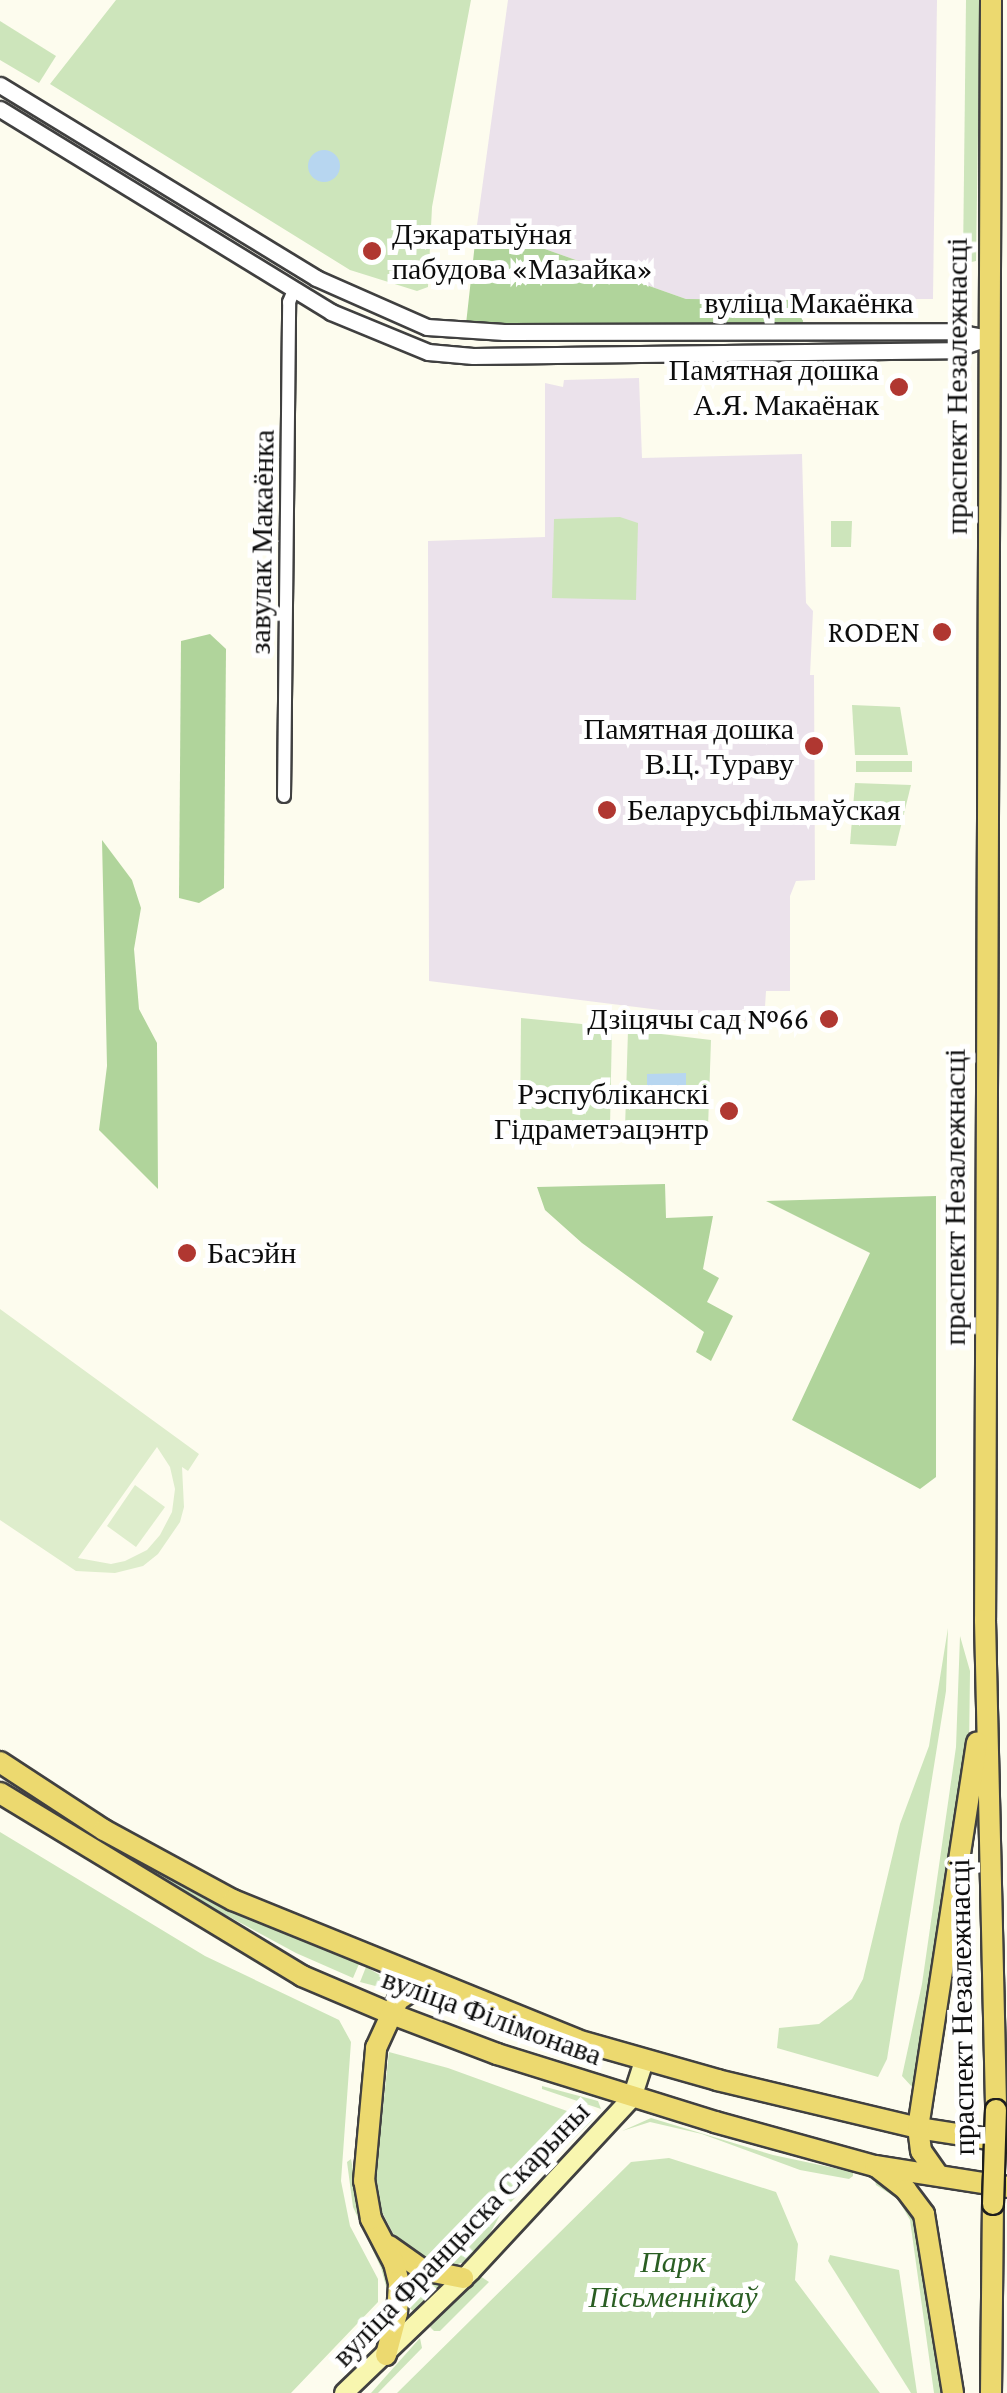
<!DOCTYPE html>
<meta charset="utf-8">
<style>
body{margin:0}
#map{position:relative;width:1007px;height:2393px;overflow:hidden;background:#fdfcee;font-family:"Crimson Pro",serif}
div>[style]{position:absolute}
.industrial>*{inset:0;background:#ebe2eb}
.green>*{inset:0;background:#cde5bb}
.forest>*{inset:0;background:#b0d49b}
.pitch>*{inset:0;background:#deedcc}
.water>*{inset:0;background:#b7d6f0}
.round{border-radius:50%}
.roads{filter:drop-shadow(2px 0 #404040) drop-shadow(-2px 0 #404040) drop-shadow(0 2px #404040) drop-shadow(0 -2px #404040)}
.minor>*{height:12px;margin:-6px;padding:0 6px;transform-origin:6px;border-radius:6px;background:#fff}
.tertiary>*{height:15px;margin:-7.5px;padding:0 7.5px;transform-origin:7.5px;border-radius:7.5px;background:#fff}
.secondary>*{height:18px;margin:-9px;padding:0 9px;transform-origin:9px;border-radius:9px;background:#f8f6af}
.primary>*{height:20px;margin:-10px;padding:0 10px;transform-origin:10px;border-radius:10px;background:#ecd96f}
.bridges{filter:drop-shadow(2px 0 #1e1e1e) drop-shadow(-2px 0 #1e1e1e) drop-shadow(0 2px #1e1e1e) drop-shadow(0 -2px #1e1e1e)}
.primary-bridge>*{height:20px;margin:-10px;padding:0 10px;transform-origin:10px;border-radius:10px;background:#ecd96f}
.dots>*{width:28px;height:28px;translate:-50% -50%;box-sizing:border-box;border:5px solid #fff;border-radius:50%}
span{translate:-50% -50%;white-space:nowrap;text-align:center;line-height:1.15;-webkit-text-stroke:10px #fff;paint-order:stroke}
.poi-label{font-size:30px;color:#0d0d0d}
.left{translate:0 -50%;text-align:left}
.right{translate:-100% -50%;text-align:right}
.street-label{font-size:30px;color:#0d0d0d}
.park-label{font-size:30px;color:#2a5e23;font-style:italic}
</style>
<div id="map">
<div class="industrial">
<i style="clip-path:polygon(508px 0,937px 0,933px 299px,686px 299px,477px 225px)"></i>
<i style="clip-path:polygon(639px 378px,642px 458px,802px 454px,806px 603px,813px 611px,810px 675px,814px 675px,815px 880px,796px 881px,790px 896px,790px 991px,766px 991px,764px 1023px,429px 981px,428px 541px,545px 537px,545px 383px,563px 387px,564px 380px)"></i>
</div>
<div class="green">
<i style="clip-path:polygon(116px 0,471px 0,432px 207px,428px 287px,417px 291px,350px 270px,50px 84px)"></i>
<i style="clip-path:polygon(966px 0,980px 0,976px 261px,967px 263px,963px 261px)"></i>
<i style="clip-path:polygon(0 21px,56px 56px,39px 83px,0 60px)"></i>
<i style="clip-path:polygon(620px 517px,638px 523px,636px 600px,552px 598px,554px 519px)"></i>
<i style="clip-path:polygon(831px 521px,852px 521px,851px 547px,831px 547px)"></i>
<i style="clip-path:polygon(852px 705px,900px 707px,908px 755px,855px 755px)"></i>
<i style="clip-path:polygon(856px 761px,912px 761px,912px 772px,856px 772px)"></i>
<i style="clip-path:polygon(855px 783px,911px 785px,896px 846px,850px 844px)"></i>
<i style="clip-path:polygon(521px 1018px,612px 1027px,610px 1126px,520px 1129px)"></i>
<i style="clip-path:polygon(628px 1030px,711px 1040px,708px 1128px,625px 1129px)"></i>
<i style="clip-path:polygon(948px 1628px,946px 1691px,887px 2059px,878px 2077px,777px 2048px,779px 2028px,819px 2024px,852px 1999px,863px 1979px,900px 1824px,929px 1746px)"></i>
<i style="clip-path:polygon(960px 1636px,970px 1671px,969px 1749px,943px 1898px,924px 2042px,913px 2088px,902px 2076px,922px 1984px,956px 1747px)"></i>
<i style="clip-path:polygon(65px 1817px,229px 1911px,359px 1964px,353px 1978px,296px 1953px,163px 1881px,62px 1822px)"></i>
<i style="clip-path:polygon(0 1832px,205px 1956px,339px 2020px,351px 2042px,341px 2181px,350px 2226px,378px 2279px,378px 2302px,291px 2393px,0 2393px)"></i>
<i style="clip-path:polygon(366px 1967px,387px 1979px,387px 1989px,360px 1982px)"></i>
<i style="clip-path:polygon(389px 2052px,448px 2068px,592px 2120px,503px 2210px,481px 2249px,471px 2260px,448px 2267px,430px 2266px,396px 2239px,379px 2206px,375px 2181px)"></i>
<i style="clip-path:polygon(542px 2086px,598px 2101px,601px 2109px,542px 2089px)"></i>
<i style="clip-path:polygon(651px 2118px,773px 2155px,853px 2172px,853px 2176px,849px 2179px,800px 2170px,702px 2134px,650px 2122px,622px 2131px)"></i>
<i style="clip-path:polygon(669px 2158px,776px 2192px,798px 2244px,795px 2280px,880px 2393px,397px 2393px,631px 2162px)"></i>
<i style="clip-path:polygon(351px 2159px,361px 2215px,387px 2270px,391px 2304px,381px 2268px,353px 2207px,347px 2162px)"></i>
<i style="clip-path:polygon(874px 2177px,914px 2208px,942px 2393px,934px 2393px,910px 2220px,898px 2199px,876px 2185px)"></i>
<i style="clip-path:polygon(830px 2255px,899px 2270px,917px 2393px,911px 2393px,828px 2261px)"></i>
<i style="clip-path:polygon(406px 2270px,454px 2281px,420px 2316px,408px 2307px)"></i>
<i style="clip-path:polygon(480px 2276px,489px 2282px,440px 2331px,434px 2331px,430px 2327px)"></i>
<i style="clip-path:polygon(376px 2315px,387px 2318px,383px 2327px,360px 2354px,354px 2353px,345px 2346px)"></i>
<i style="clip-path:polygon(420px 2338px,422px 2348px,378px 2393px,371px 2393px)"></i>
</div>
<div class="forest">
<i style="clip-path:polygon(477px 225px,686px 299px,802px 300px,803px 323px,466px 324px)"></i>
<i style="clip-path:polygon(210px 634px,226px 649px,224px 888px,199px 903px,179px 898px,181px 641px)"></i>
<i style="clip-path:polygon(102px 840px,132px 880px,141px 908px,134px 949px,139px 1009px,157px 1043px,158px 1189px,99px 1130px,107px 1066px)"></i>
<i style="clip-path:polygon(665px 1184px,666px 1218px,713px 1216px,703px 1269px,719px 1278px,707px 1302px,733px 1316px,711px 1361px,696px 1352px,704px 1332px,582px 1243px,545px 1210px,537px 1187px)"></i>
<i style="clip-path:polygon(936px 1196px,936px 1477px,920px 1489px,792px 1420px,870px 1253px,766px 1201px)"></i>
</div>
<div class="pitch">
<i style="clip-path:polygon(evenodd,0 1309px,199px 1454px,188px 1471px,182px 1467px,184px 1507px,180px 1522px,158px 1554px,143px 1566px,115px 1573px,76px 1571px,0 1520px,0 1309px,157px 1447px,170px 1467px,175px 1489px,172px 1512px,160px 1535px,147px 1550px,125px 1561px,111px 1564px,78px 1558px,157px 1447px)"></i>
<i style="clip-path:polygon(135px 1485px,165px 1507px,136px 1547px,107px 1526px)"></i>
</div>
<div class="water">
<i class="round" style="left:308px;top:150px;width:32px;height:32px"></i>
<i style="clip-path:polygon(686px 1073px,686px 1103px,647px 1103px,647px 1074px)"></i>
</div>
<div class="roads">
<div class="minor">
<i style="left:284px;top:796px;width:494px;rotate:-89.4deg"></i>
<i style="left:289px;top:302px;width:13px;rotate:-67deg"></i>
</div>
<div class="tertiary">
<i style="left:0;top:85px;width:370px;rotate:31.4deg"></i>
<i style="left:316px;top:278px;width:121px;rotate:23.8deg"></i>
<i style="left:427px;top:327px;width:77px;rotate:3.7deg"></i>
<i style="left:504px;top:332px;width:448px;rotate:-0.1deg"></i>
<i style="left:952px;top:331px;width:32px;rotate:11deg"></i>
<i style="left:0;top:109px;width:388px;rotate:31.5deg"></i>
<i style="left:331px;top:312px;width:105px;rotate:22.4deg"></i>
<i style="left:428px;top:352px;width:45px;rotate:5.1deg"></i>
<i style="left:473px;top:356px;width:479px;rotate:-0.7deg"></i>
<i style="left:952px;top:350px;width:37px;rotate:-19deg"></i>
</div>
<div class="secondary">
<i style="left:344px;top:2393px;width:176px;rotate:-43.8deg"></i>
<i style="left:471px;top:2271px;width:236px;rotate:-47.1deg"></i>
<i style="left:632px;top:2098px;width:39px;rotate:-72deg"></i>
</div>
<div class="primary">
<i style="left:991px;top:0;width:1620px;rotate:90.21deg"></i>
<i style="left:985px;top:1620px;width:490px;rotate:88.7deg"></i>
<i style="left:0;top:1762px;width:124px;rotate:33.2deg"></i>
<i style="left:104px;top:1830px;width:147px;rotate:28.5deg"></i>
<i style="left:233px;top:1900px;width:371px;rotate:22.1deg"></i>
<i style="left:577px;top:2040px;width:146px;rotate:15.9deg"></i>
<i style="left:717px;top:2080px;width:207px;rotate:13.4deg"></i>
<i style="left:918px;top:2128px;width:90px;rotate:8.9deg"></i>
<i style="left:0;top:1793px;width:353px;rotate:31.2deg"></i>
<i style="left:302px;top:1976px;width:95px;rotate:23deg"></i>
<i style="left:389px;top:2013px;width:116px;rotate:20.8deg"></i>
<i style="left:497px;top:2054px;width:228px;rotate:17.3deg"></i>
<i style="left:715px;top:2122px;width:166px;rotate:15.4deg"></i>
<i style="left:875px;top:2166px;width:134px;rotate:9deg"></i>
<i style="left:877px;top:2167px;width:37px;rotate:38deg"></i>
<i style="left:906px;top:2190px;width:30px;rotate:53deg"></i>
<i style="left:924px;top:2214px;width:181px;rotate:80.8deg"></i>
<i style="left:938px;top:2175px;width:29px;rotate:-125deg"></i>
<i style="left:921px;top:2151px;width:23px;rotate:-97deg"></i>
<i style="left:918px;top:2128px;width:390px;rotate:-81.3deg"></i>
<i style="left:389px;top:2246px;width:42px;rotate:35.2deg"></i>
<i style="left:423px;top:2270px;width:41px;rotate:11.3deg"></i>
<i style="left:386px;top:2355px;width:43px;rotate:-75.3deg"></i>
<i style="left:397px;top:2313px;width:30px;rotate:-86deg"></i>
<i style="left:399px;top:2283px;width:21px;rotate:-104deg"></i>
<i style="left:394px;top:2263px;width:50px;rotate:-117.6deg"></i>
<i style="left:371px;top:2219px;width:39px;rotate:-100deg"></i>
<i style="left:364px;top:2181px;width:134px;rotate:-84.8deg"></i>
<i style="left:376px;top:2048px;width:53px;rotate:-65.4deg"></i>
<i style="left:398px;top:2000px;width:18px;rotate:-34deg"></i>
<i style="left:413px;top:1990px;width:26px;rotate:-4deg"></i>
<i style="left:991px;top:2393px;width:189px;rotate:-89.4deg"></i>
</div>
</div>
<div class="bridges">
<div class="primary-bridge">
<i style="left:993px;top:2204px;width:94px;rotate:-88.2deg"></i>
</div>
</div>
<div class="dots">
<i style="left:372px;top:251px;background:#b03731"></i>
<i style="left:899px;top:387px;background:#b03731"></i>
<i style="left:942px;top:632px;background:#b03731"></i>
<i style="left:814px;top:746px;background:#b03731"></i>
<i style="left:607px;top:810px;background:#b03731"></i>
<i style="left:829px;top:1019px;background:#b03731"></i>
<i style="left:729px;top:1111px;background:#b03731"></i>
<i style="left:187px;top:1253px;background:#b03731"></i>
</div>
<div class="poi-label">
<span class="left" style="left:392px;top:251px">Дэкаратыўная<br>пабудова «Мазайка»</span>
<span class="right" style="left:879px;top:387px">Памятная дошка<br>А.Я. Макаёнак</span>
<span class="right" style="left:920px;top:632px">RODEN</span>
<span class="right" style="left:794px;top:746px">Памятная дошка<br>В.Ц. Тураву</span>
<span class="left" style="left:627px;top:810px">Беларусьфільмаўская</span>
<span class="right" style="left:809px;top:1019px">Дзіцячы сад №66</span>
<span class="right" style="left:709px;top:1111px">Рэспубліканскі<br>Гідраметэацэнтр</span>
<span class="left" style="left:207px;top:1253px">Басэйн</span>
</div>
<div class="street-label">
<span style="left:809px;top:303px">вуліца Макаёнка</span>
<span style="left:957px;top:386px;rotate:-90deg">праспект Незалежнасці</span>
<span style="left:262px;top:542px;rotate:-89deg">завулак Макаёнка</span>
<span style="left:955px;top:1197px;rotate:-90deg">праспект Незалежнасці</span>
<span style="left:962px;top:2007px;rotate:-91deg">праспект Незалежнасці</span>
<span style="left:492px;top:2017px;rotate:20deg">вуліца Філімонава</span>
<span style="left:461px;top:2234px;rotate:-46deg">вуліца Францыска Скарыны</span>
</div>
<div class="park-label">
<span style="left:673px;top:2279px">Парк<br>Пісьменнікаў</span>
</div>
</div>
